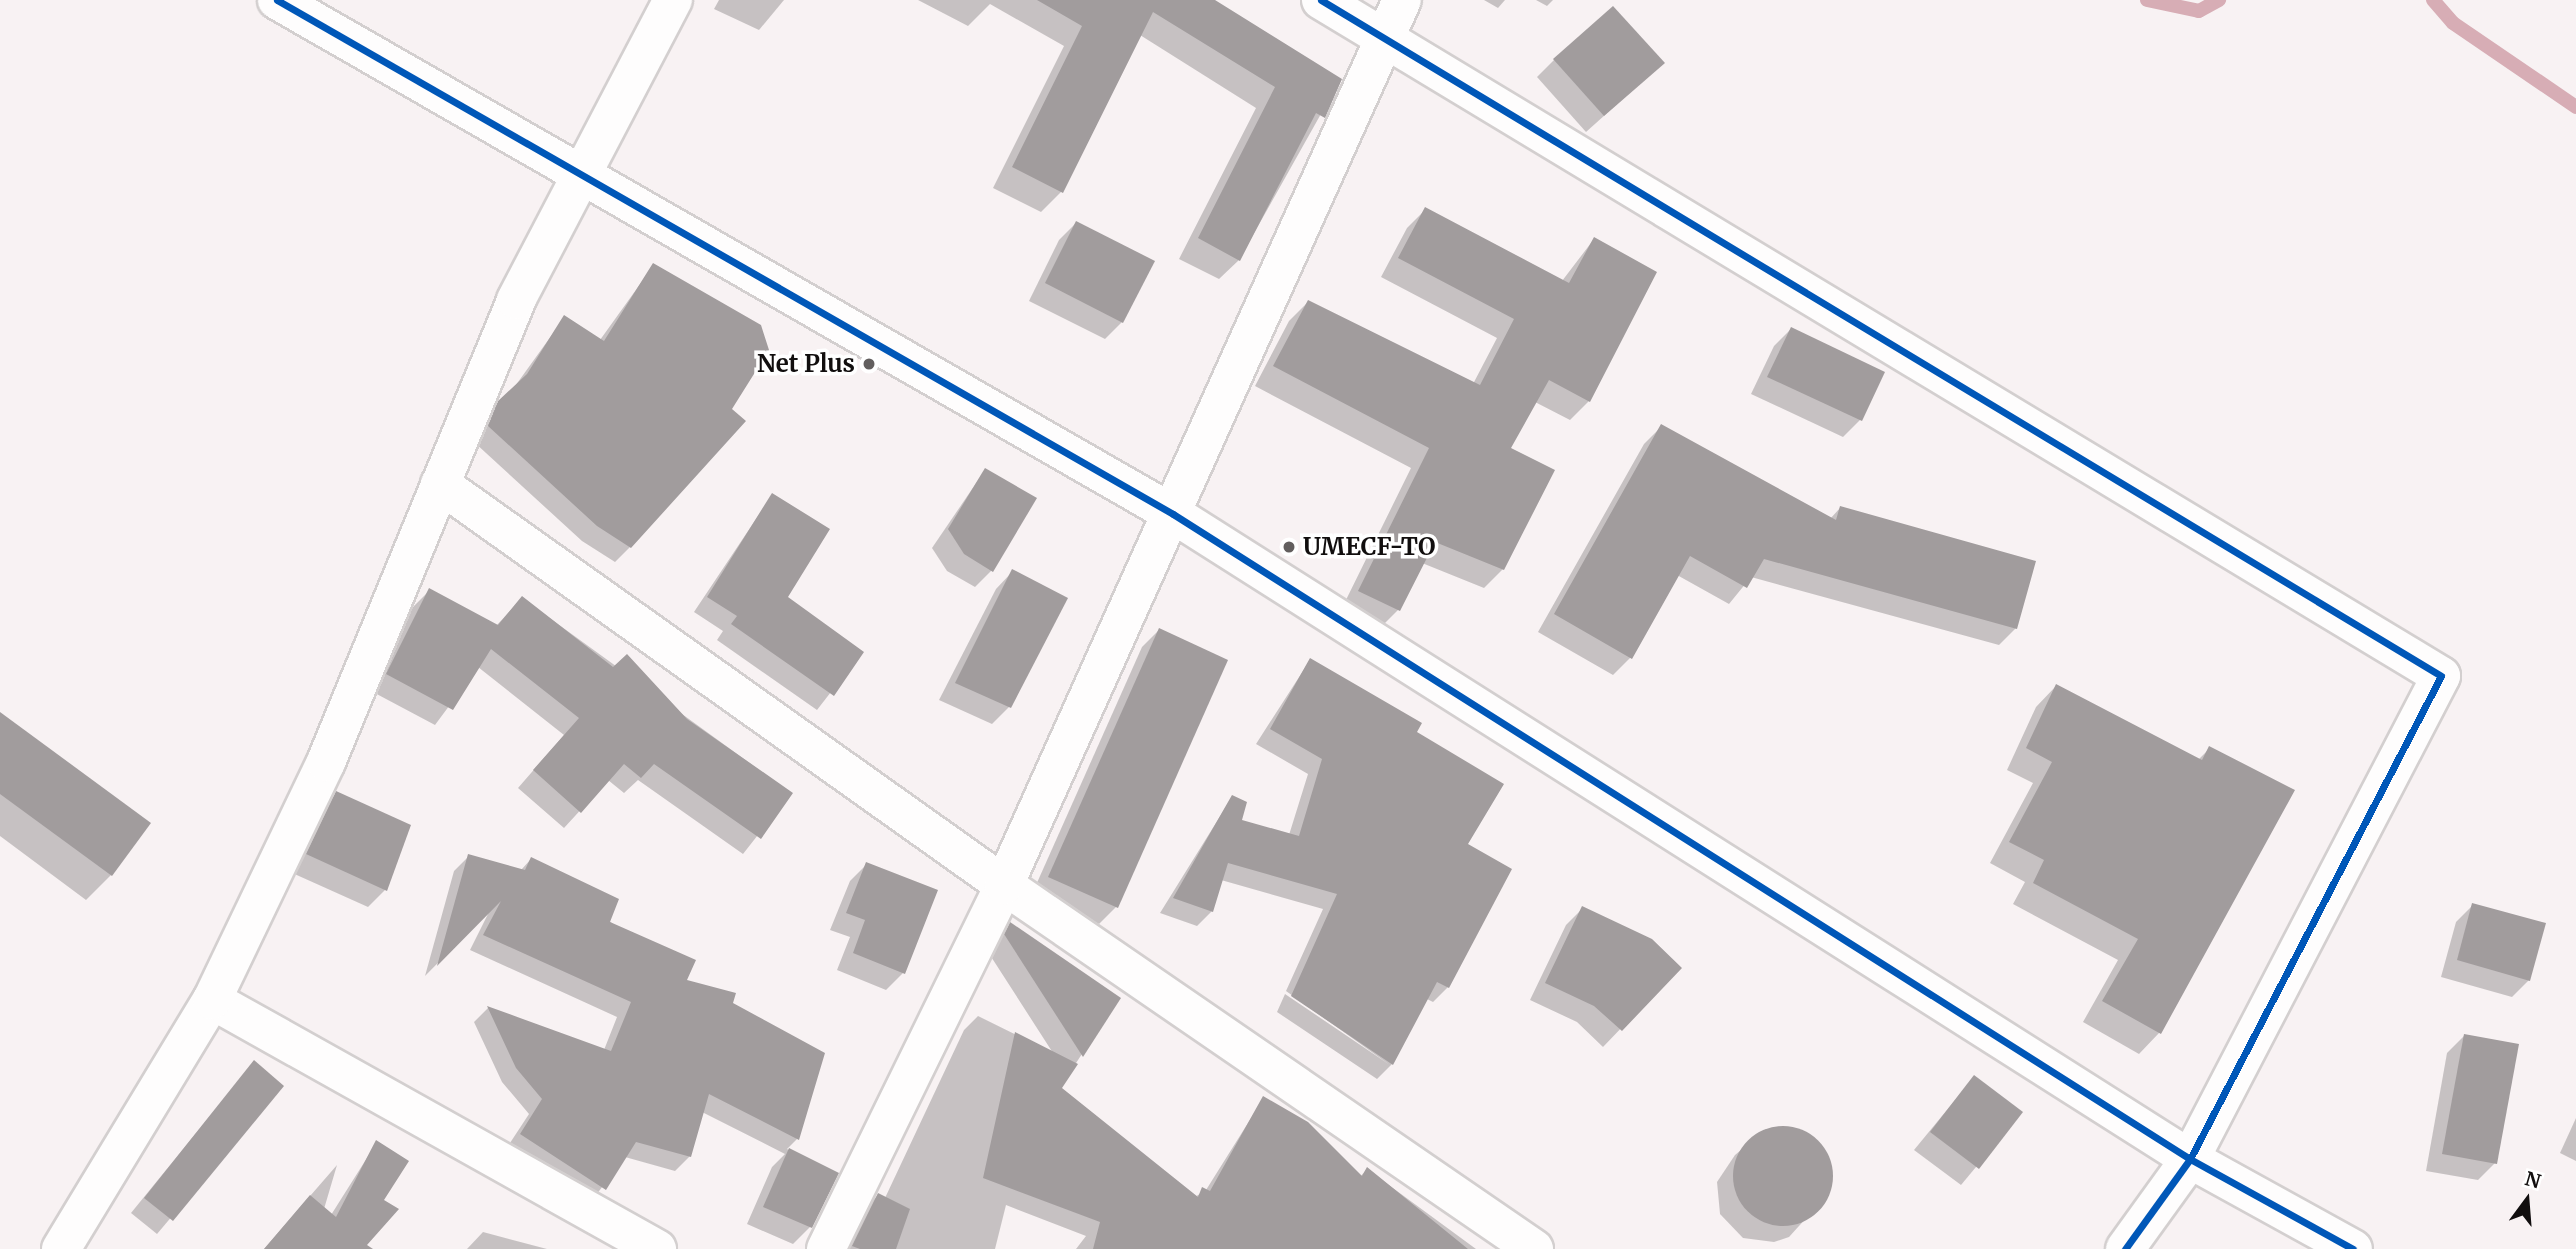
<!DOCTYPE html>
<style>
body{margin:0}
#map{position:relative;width:2576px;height:1249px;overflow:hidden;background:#f8f2f3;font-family:Merriweather,serif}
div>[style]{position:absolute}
.shadow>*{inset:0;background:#0003}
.stream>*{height:14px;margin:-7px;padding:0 7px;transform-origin:7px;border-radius:7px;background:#d7adb5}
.building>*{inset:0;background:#a19c9d}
.round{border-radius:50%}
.roads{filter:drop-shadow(2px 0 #d3cfcf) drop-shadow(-2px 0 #d3cfcf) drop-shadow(0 2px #d3cfcf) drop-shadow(0 -2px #d3cfcf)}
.street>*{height:38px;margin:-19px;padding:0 19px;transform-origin:19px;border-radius:19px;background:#fefdfd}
.cycleway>*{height:7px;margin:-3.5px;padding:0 3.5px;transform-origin:3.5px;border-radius:3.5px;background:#0057b8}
.dots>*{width:19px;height:19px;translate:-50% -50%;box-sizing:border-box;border:4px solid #fff;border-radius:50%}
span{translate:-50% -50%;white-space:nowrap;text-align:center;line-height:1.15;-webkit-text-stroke:7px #fff;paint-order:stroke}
.poi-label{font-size:24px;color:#110e0e;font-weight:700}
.right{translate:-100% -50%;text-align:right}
.left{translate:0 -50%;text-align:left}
.north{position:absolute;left:2492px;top:1165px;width:70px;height:70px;-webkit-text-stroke:5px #fff;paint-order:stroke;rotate:16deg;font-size:19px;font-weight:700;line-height:28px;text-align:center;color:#110e0e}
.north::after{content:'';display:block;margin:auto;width:24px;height:32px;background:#110e0e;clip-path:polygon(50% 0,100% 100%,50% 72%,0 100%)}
</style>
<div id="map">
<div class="shadow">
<i style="clip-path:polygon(719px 0,784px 0,759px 30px,714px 9px)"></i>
<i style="clip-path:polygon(918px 0,1211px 0,1340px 80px,1239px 260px,1219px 279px,1179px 259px,1256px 108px,1140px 35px,1061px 192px,1041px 212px,993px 188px,1064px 46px,990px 4px,968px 26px)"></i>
<i style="clip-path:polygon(1484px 0,1505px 0,1498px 8px)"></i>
<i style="clip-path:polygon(1536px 0,1553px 0,1547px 6px)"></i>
<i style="clip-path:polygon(1554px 60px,1663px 63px,1586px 132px,1537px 77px)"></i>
<i style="clip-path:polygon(1426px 209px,1562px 281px,1594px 239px,1589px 401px,1570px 420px,1535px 402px,1509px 449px,1503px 569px,1484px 588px,1422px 563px,1398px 610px,1379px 629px,1341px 610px,1411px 468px,1255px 386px,1289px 321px,1308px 302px,1473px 384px,1497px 338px,1381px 277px,1407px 228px)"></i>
<i style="clip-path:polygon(1076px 223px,1153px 262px,1122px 322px,1105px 339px,1029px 301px,1059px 240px)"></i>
<i style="clip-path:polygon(653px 266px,630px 547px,615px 562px,582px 541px,474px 442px,483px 419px,513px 389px,564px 318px,600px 340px)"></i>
<i style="clip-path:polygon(1791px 329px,1883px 373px,1860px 420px,1843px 437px,1751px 394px,1774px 346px)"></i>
<i style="clip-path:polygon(1661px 427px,1830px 519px,1840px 508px,2016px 628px,1999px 645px,1751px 577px,1729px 604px,1677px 575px,1630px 658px,1613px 675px,1538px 632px,1644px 444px)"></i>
<i style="clip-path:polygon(985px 470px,992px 570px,975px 587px,947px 571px,932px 548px)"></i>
<i style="clip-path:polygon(772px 495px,785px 598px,862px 652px,817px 710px,717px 640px,723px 631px,694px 612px)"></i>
<i style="clip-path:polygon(1012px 572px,1009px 707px,992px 724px,939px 700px,996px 589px)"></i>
<i style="clip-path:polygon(429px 591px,496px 626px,522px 598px,791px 793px,743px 854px,638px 780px,624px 793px,608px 780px,564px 828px,518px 788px,564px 735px,478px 667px,435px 725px,371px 691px,413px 607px)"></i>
<i style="clip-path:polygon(1159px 630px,1116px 907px,1099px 924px,1032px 894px,1142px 647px)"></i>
<i style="clip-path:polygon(1310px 660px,1415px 732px,1465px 845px,1448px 987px,1433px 1002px,1427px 999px,1392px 1064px,1377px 1079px,1277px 1012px,1285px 994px,1390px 1065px,1286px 991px,1323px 909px,1221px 880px,1212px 911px,1197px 926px,1160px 913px,1232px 797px,1239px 821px,1289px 835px,1308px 774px,1256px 744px)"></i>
<i style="clip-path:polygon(2056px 686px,2198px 760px,2210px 748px,2293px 791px,2159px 1033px,2139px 1054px,2083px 1022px,2118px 960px,2013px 904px,2025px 882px,1990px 863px,2033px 783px,2007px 770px,2036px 707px)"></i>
<i style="clip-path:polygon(0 733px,111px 875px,86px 900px,0 836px)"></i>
<i style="clip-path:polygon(337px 793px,385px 890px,368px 907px,290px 872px,320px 810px)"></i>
<i style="clip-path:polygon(469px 856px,521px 870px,531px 859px,685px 981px,731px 1004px,797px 1139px,787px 1149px,837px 1174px,810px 1227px,793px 1244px,747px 1224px,772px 1167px,785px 1154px,702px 1112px,690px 1156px,675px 1171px,625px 1157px,590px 1203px,506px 1149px,529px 1114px,502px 1082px,474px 1022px,488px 1008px,604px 1050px,617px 1017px,470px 950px,490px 910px,425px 976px,454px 871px)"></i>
<i style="clip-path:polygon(867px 864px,903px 973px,886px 990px,837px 970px,850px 937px,830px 930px,850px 881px)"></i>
<i style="clip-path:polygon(2473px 905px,2529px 980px,2512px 997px,2441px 977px,2456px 922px)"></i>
<i style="clip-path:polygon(1583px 908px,1679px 968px,1603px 1047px,1577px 1022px,1530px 1000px,1566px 925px)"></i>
<i style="clip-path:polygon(1011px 924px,1118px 999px,1059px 1089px,1195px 1197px,1206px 1190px,1263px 1099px,1360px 1177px,1367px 1169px,1476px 1249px,1076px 1249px,1086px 1236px,1006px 1205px,995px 1249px,845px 1249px,864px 1209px,878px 1195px,885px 1198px,964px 1030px,978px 1016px,1053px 1053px,988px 952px)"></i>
<i style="clip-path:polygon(2464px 1036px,2495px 1163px,2478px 1180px,2426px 1171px,2447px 1053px)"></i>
<i style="clip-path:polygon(254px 1062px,282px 1086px,157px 1234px,131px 1213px)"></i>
<i style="clip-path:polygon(1974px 1077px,2021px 1113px,1961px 1185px,1914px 1150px)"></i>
<i style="clip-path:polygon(2576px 1118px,2576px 1161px,2560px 1153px)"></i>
<i style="clip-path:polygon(1766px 1129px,1798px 1130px,1824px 1149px,1830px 1163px,1828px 1194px,1789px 1237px,1774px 1242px,1743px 1238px,1720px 1214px,1717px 1182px,1735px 1155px)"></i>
<i style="clip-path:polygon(377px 1142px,382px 1200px,365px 1245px,370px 1249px,264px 1249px,337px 1165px,324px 1209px,331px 1215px)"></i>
<i style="clip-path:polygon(483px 1232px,547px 1249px,467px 1249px)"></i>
</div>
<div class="stream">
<i style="left:2147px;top:0;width:53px;rotate:11.9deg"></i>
<i style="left:2199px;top:11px;width:23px;rotate:-29deg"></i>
<i style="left:2433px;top:0;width:30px;rotate:49deg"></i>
<i style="left:2453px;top:23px;width:149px;rotate:34.3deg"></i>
</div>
<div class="building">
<i style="clip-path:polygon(1037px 0,1215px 0,1342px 79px,1325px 118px,1316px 113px,1240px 261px,1198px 238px,1275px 87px,1153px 12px,1063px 193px,1012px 167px,1082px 26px)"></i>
<i style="clip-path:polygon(1613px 6px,1665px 63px,1604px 116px,1553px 59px)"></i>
<i style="clip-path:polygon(1425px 207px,1569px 283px,1594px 237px,1657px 272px,1590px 402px,1549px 380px,1511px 448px,1555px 470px,1504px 570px,1435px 542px,1400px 611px,1358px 591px,1429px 448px,1273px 366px,1308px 300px,1480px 385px,1514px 319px,1398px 258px)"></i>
<i style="clip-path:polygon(1076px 221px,1155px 261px,1123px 323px,1045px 283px)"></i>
<i style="clip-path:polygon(653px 263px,761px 325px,769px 350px,732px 409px,746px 421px,631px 548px,597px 526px,488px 426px,498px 401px,527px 374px,564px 315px,604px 341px)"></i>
<i style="clip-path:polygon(1791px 327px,1885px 372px,1862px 421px,1767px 377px)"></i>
<i style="clip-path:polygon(1661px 424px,1836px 520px,1840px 506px,2036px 561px,2017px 629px,1764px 559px,1747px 588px,1690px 556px,1632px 659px,1554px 614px)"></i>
<i style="clip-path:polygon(985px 468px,1037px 498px,993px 572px,964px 554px,948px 529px)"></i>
<i style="clip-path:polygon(772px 493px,830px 529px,788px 597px,864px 652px,834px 696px,731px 624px,737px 616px,707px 597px)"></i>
<i style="clip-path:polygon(1012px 569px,1068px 598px,1011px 708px,955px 683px)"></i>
<i style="clip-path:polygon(429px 588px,498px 625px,522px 596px,613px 667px,627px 654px,687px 719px,793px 793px,761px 839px,654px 764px,641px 778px,624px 764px,581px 813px,533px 770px,579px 718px,491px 649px,453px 710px,386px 674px)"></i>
<i style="clip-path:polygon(1159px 628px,1228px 660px,1118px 908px,1048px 877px)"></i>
<i style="clip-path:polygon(1310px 658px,1422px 723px,1417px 732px,1504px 784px,1468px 844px,1512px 869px,1449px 988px,1437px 982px,1393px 1065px,1291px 996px,1337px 894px,1228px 863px,1213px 912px,1173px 898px,1232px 795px,1247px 802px,1242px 820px,1299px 836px,1322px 759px,1270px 729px)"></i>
<i style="clip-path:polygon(2056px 684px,2202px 760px,2209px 746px,2295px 790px,2161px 1034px,2102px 1001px,2138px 939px,2033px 883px,2044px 860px,2009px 842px,2052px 762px,2026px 748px)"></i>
<i style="clip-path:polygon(0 712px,151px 823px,112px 876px,0 794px)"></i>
<i style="clip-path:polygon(336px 791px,411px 825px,387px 891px,306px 854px)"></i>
<i style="clip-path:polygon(468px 854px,525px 870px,531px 857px,619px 899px,610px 922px,696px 960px,687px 980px,736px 993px,733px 1003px,825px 1053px,799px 1140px,709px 1094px,691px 1157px,636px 1142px,606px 1190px,520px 1134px,542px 1099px,516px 1068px,487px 1006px,611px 1051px,631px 1002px,483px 935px,501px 901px,437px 966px)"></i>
<i style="clip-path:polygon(866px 862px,938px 890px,905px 974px,853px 953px,865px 920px,846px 913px)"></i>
<i style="clip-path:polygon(2472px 903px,2546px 923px,2530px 981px,2457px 960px)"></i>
<i style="clip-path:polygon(1582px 906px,1652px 939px,1682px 968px,1622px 1031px,1594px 1006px,1545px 983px)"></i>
<i style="clip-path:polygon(1010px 922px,1121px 998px,1083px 1057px,1004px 934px)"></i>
<i style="clip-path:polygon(1015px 1032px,1078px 1064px,1062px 1088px,1198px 1197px,1202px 1187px,1210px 1191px,1263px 1096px,1308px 1122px,1362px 1176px,1367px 1167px,1468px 1249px,1093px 1249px,1100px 1222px,983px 1178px)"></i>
<i style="clip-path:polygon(2464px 1034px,2519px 1044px,2497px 1164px,2442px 1154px)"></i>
<i style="clip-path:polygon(254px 1060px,284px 1086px,173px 1221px,144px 1198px)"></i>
<i style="clip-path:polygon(1974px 1075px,2023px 1112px,1979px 1169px,1930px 1132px)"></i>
<i class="round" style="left:1733px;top:1126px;width:100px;height:100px"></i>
<i style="clip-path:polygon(376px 1140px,409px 1161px,384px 1200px,399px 1209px,367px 1245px,373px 1249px,264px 1249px,310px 1195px,336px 1217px)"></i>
<i style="clip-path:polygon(789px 1148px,839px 1173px,812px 1228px,763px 1207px)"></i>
<i style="clip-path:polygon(878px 1193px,910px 1209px,896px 1249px,860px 1249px,852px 1246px)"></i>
</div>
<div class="roads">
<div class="street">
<i style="left:277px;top:0;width:1033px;rotate:29.84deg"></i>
<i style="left:1173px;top:514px;width:1204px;rotate:32.38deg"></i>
<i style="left:2190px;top:1159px;width:186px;rotate:28.9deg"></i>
<i style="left:1321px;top:0;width:1308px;rotate:31.11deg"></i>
<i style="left:2441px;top:676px;width:544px;rotate:117.46deg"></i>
<i style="left:2190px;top:1159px;width:111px;rotate:125.8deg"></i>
<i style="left:440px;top:484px;width:692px;rotate:35.41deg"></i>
<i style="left:1004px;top:885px;width:643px;rotate:34.48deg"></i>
<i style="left:212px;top:1000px;width:510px;rotate:29.23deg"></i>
<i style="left:61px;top:1249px;width:291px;rotate:-58.8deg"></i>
<i style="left:212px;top:1000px;width:264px;rotate:-64.4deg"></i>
<i style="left:326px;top:762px;width:500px;rotate:-67.6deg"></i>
<i style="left:516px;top:300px;width:339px;rotate:-62.4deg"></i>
<i style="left:826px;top:1249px;width:405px;rotate:-63.9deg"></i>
<i style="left:1004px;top:885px;width:970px;rotate:-65.79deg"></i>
</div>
</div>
<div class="cycleway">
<i style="left:277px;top:0;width:1033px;rotate:29.84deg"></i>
<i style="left:1173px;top:514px;width:1204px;rotate:32.38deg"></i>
<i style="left:2190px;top:1159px;width:186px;rotate:28.9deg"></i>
<i style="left:1321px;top:0;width:1308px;rotate:31.11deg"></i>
<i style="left:2441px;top:676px;width:544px;rotate:117.46deg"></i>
<i style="left:2190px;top:1159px;width:111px;rotate:125.8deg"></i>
</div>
<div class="dots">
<i style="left:869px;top:364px;background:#625e5e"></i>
<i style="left:1289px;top:547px;background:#625e5e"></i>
</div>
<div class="poi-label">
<span class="right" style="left:855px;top:364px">Net Plus</span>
<span class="left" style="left:1303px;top:547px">UMECF-TO</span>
</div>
<div class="north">N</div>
</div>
